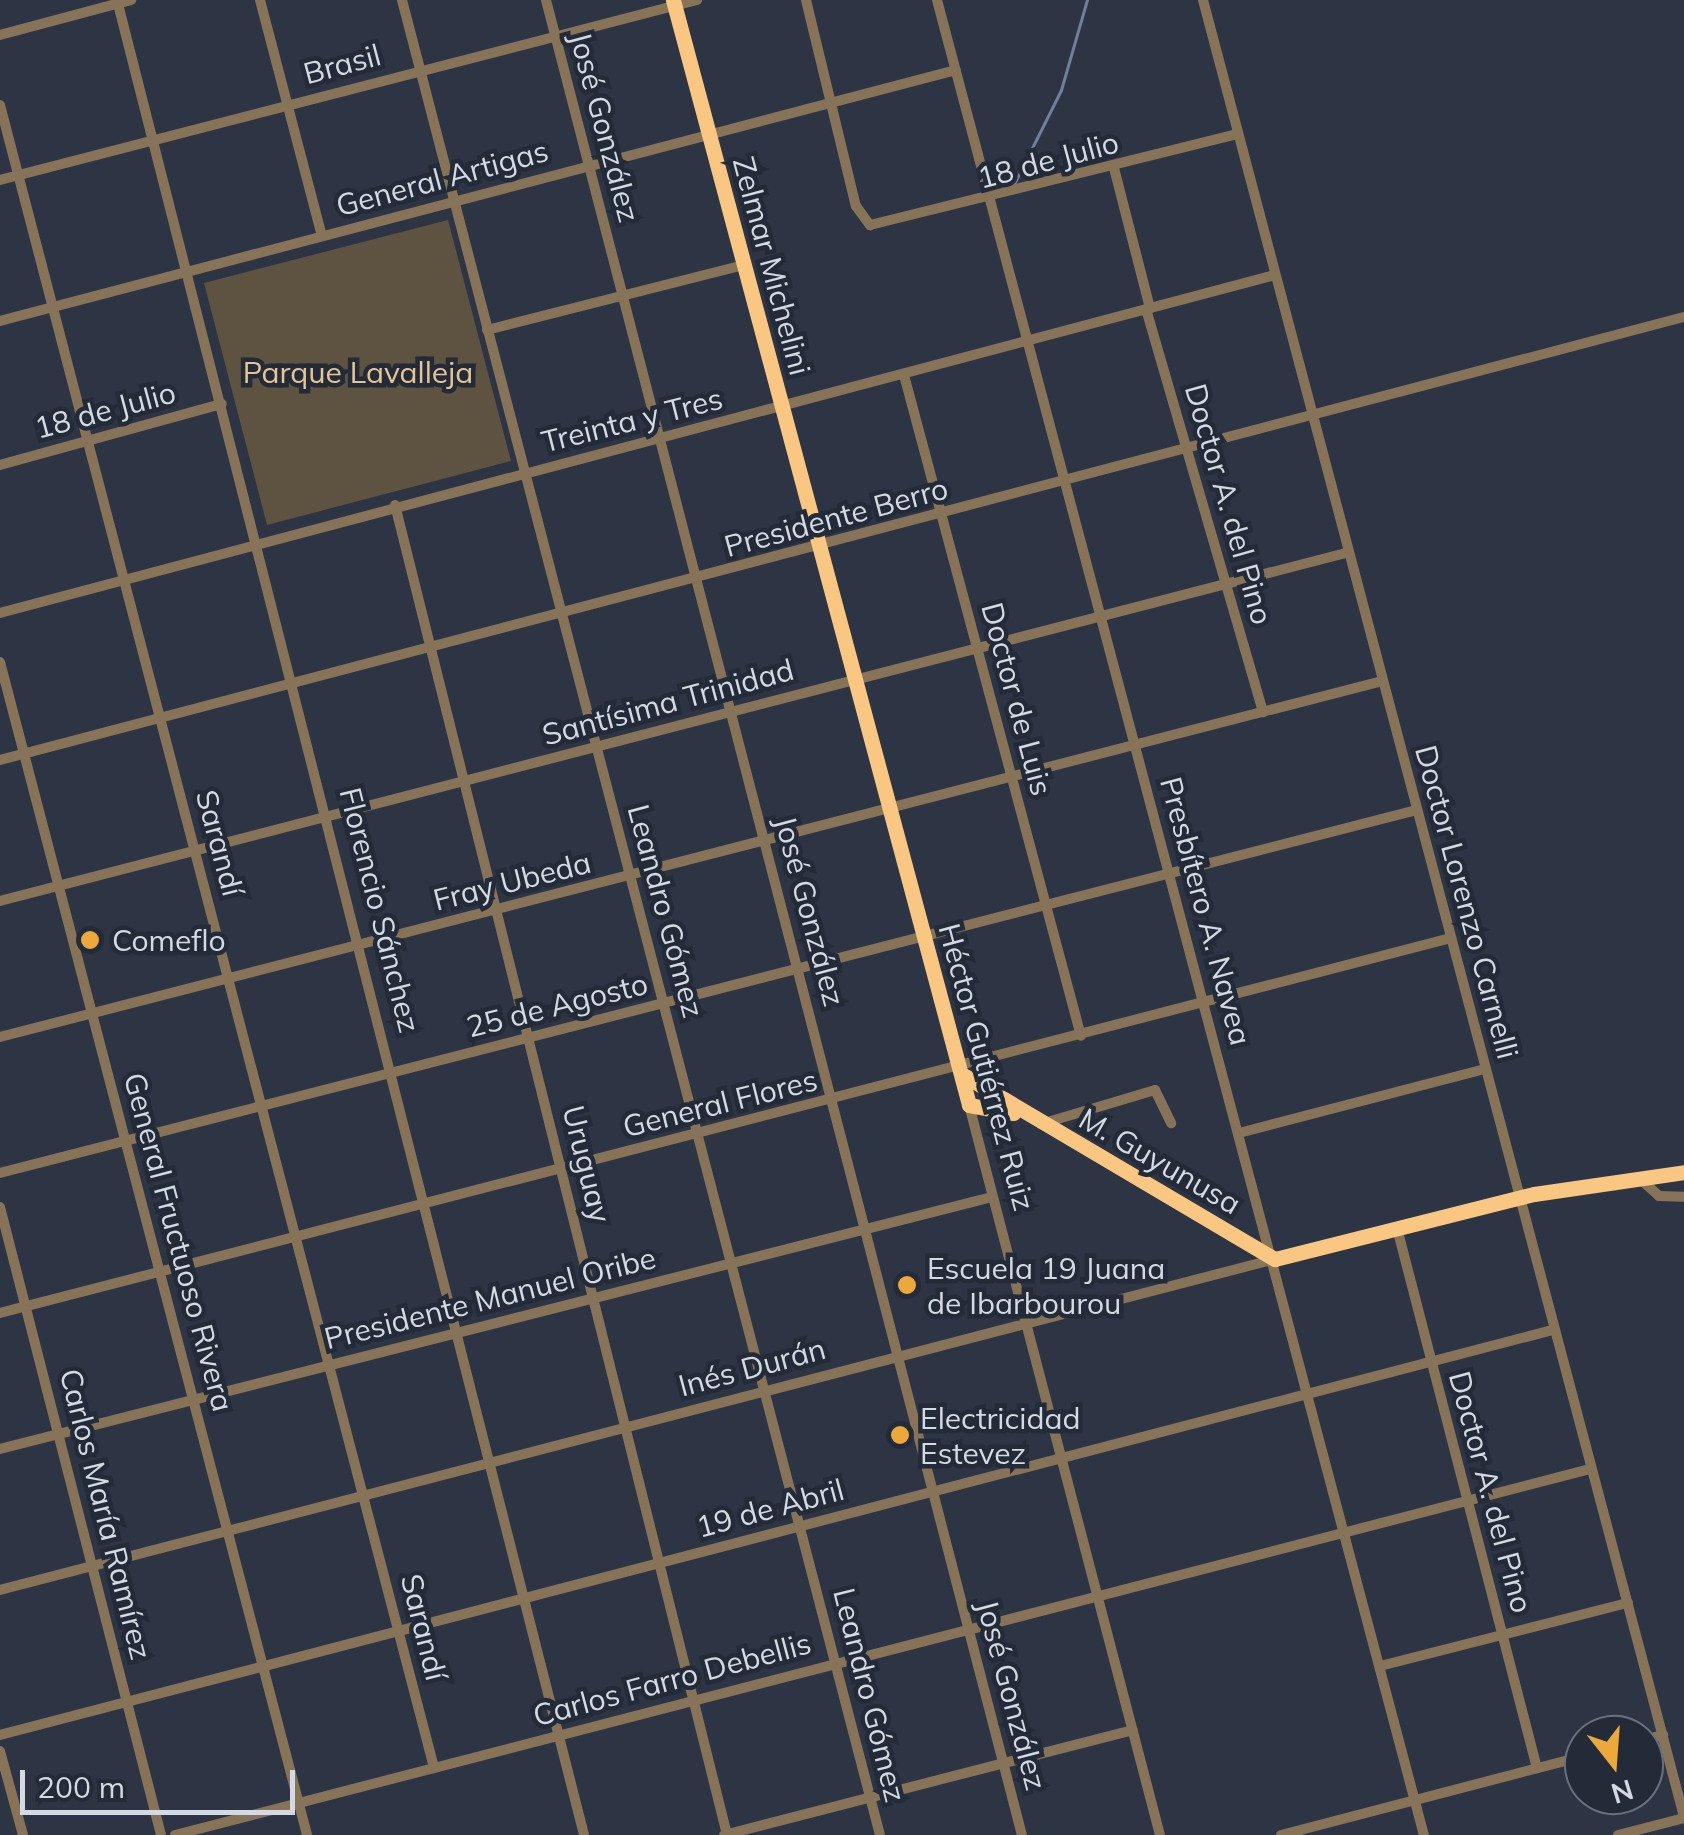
<!DOCTYPE html>
<meta charset="utf-8">
<style>
body{margin:0}
#map{position:relative;width:1684px;height:1835px;overflow:hidden;background:#2d3544;font-family:Mulish,sans-serif}
div>[style]{position:absolute}
.green>*{inset:0;background:#5e5241}
.stream>*{height:2.5px;margin:-1.25px;padding:0 1.25px;transform-origin:1.25px;border-radius:1.25px;background:#71809a}
.minor>*{height:10px;margin:-5px;padding:0 5px;transform-origin:5px;border-radius:5px;background:#877358}
.highway>*{height:15px;margin:-7.5px;padding:0 7.5px;transform-origin:7.5px;border-radius:7.5px;background:#fac782}
.dots>*{width:28px;height:28px;translate:-50% -50%;box-sizing:border-box;border:5px solid #232b39;border-radius:50%}
span{translate:-50% -50%;white-space:nowrap;text-align:center;line-height:1.15;-webkit-text-stroke:9px #232b39;paint-order:stroke}
.street-label{font-size:30px;color:#d4dae3}
.park-label{font-size:30px;color:#e7c494}
.poi-label{font-size:30px;color:#d4dae3}
.left{translate:0 -50%;text-align:left}
.north{position:absolute;left:1564px;top:1715px;width:100px;height:100px;box-sizing:border-box;background:#232b39;border:2px solid #6a717d;border-radius:50%;rotate:163deg;font-size:28px;font-weight:700;line-height:40px;text-align:center;color:#d4dae3}
.north::after{content:'';display:block;margin:auto;width:35px;height:45px;background:#eda83b;clip-path:polygon(50% 0,100% 100%,50% 72%,0 100%)}
.scale{position:absolute;left:20px;top:1770px;width:275px;height:45px;box-sizing:border-box;border:5px solid #d4dae3;border-top:0;padding-left:12px;font-size:30px;line-height:35px;white-space:nowrap;color:#d4dae3;-webkit-text-stroke:8px #232b39;paint-order:stroke}
</style>
<div id="map">
<div class="green">
<i style="clip-path:polygon(448px 220px,511px 461px,267px 525px,204px 283px)"></i>
</div>
<div class="stream">
<i style="left:1013px;top:186px;width:107px;rotate:-63.4deg"></i>
<i style="left:1061px;top:90px;width:94px;rotate:-73.9deg"></i>
</div>
<div class="minor">
<i style="left:117px;top:0;width:1893px;rotate:75.72deg"></i>
<i style="left:260px;top:0;width:244px;rotate:75.3deg"></i>
<i style="left:402px;top:0;width:1896px;rotate:75.4deg"></i>
<i style="left:546px;top:0;width:1896px;rotate:75.46deg"></i>
<i style="left:806px;top:0;width:212px;rotate:76.4deg"></i>
<i style="left:856px;top:206px;width:24px;rotate:54deg"></i>
<i style="left:870px;top:225px;width:379px;rotate:-13.9deg"></i>
<i style="left:937px;top:0;width:1899px;rotate:75.14deg"></i>
<i style="left:1203px;top:0;width:1880px;rotate:75.17deg"></i>
<i style="left:0;top:35px;width:136px;rotate:-15deg"></i>
<i style="left:0;top:105px;width:1719px;rotate:75.37deg"></i>
<i style="left:1114px;top:168px;width:145px;rotate:75.6deg"></i>
<i style="left:0;top:180px;width:720px;rotate:-14.48deg"></i>
<i style="left:1146px;top:309px;width:420px;rotate:73.8deg"></i>
<i style="left:0;top:321px;width:988px;rotate:-14.71deg"></i>
<i style="left:487px;top:330px;width:265px;rotate:-14.2deg"></i>
<i style="left:904px;top:375px;width:684px;rotate:75.01deg"></i>
<i style="left:0;top:465px;width:230px;rotate:-15.4deg"></i>
<i style="left:395px;top:505px;width:1371px;rotate:75.98deg"></i>
<i style="left:0;top:613px;width:1319px;rotate:-14.85deg"></i>
<i style="left:0;top:662px;width:1213px;rotate:75.33deg"></i>
<i style="left:0;top:760px;width:1741px;rotate:-14.74deg"></i>
<i style="left:0;top:901px;width:1393px;rotate:-14.5deg"></i>
<i style="left:0;top:1037px;width:1428px;rotate:-14.44deg"></i>
<i style="left:969px;top:1105px;width:755px;rotate:75.34deg"></i>
<i style="left:1041px;top:1124px;width:119px;rotate:-16.6deg"></i>
<i style="left:1155px;top:1090px;width:37px;rotate:64deg"></i>
<i style="left:1239px;top:1133px;width:254px;rotate:-14.6deg"></i>
<i style="left:0;top:1173px;width:1463px;rotate:-14.37deg"></i>
<i style="left:1638px;top:1177px;width:28px;rotate:42deg"></i>
<i style="left:1659px;top:1196px;width:25px;rotate:2deg"></i>
<i style="left:0;top:1207px;width:648px;rotate:75.62deg"></i>
<i style="left:1397px;top:1228px;width:558px;rotate:75.47deg"></i>
<i style="left:0;top:1313px;width:1499px;rotate:-14.49deg"></i>
<i style="left:0;top:1449px;width:1024px;rotate:-14.25deg"></i>
<i style="left:0;top:1590px;width:1317px;rotate:-14.55deg"></i>
<i style="left:1380px;top:1666px;width:256px;rotate:-14.3deg"></i>
<i style="left:0;top:1735px;width:1605px;rotate:-14.62deg"></i>
<i style="left:1644px;top:1740px;width:20px;rotate:-15deg"></i>
<i style="left:0;top:1751px;width:87px;rotate:74.7deg"></i>
<i style="left:175px;top:1835px;width:1462px;rotate:-14.5deg"></i>
<i style="left:724px;top:1835px;width:422px;rotate:-14.4deg"></i>
<i style="left:1281px;top:1835px;width:313px;rotate:-14.6deg"></i>
<i style="left:1618px;top:1835px;width:68px;rotate:-14.4deg"></i>
</div>
<div class="highway">
<i style="left:673px;top:0;width:1144px;rotate:75deg"></i>
<i style="left:965px;top:1076px;width:360px;rotate:30.6deg"></i>
<i style="left:1275px;top:1259px;width:267px;rotate:-14.1deg"></i>
<i style="left:1534px;top:1194px;width:152px;rotate:-8.3deg"></i>
<i style="left:969px;top:1105px;width:45px;rotate:10.3deg"></i>
</div>
<div class="dots">
<i style="left:90px;top:940px;background:#eda83b"></i>
<i style="left:907px;top:1285px;background:#eda83b"></i>
<i style="left:900px;top:1435px;background:#eda83b"></i>
</div>
<div class="street-label">
<span style="left:342px;top:64px;rotate:-15deg">Brasil</span>
<span style="left:605px;top:127px;rotate:75deg">José González</span>
<span style="left:1048px;top:160px;rotate:-15deg">18 de Julio</span>
<span style="left:442px;top:178px;rotate:-15deg">General Artigas</span>
<span style="left:772px;top:266px;rotate:75deg">Zelmar Michelini</span>
<span style="left:105px;top:410px;rotate:-15deg">18 de Julio</span>
<span style="left:632px;top:420px;rotate:-14deg">Treinta y Tres</span>
<span style="left:1229px;top:504px;rotate:74deg">Doctor A. del Pino</span>
<span style="left:836px;top:517px;rotate:-15deg">Presidente Berro</span>
<span style="left:1017px;top:699px;rotate:75deg">Doctor de Luis</span>
<span style="left:668px;top:702px;rotate:-15deg">Santísima Trinidad</span>
<span style="left:220px;top:843px;rotate:75deg">Sarandí</span>
<span style="left:512px;top:881px;rotate:-14deg">Fray Ubeda</span>
<span style="left:1467px;top:902px;rotate:75deg">Doctor Lorenzo Carnelli</span>
<span style="left:380px;top:910px;rotate:76deg">Florencio Sánchez</span>
<span style="left:666px;top:911px;rotate:75deg">Leandro Gómez</span>
<span style="left:810px;top:911px;rotate:75deg">José González</span>
<span style="left:1206px;top:911px;rotate:75deg">Presbítero A. Navea</span>
<span style="left:557px;top:1005px;rotate:-14deg">25 de Agosto</span>
<span style="left:987px;top:1067px;rotate:75deg">Héctor Gutiérrez Ruiz</span>
<span style="left:720px;top:1103px;rotate:-14deg">General Flores</span>
<span style="left:1160px;top:1161px;rotate:30deg">M. Guyunusa</span>
<span style="left:587px;top:1164px;rotate:76deg">Uruguay</span>
<span style="left:179px;top:1242px;rotate:75deg">General Fructuoso Rivera</span>
<span style="left:490px;top:1298px;rotate:-14deg">Presidente Manuel Oribe</span>
<span style="left:752px;top:1367px;rotate:-15deg">Inés Durán</span>
<span style="left:1491px;top:1492px;rotate:75deg">Doctor A. del Pino</span>
<span style="left:770px;top:1508px;rotate:-15deg">19 de Abril</span>
<span style="left:106px;top:1514px;rotate:76deg">Carlos María Ramírez</span>
<span style="left:424px;top:1627px;rotate:76deg">Sarandí</span>
<span style="left:672px;top:1679px;rotate:-15deg">Carlos Farro Debellis</span>
<span style="left:870px;top:1695px;rotate:76deg">Leandro Gómez</span>
<span style="left:1012px;top:1695px;rotate:75deg">José González</span>
</div>
<div class="park-label">
<span style="left:358px;top:372px">Parque Lavalleja</span>
</div>
<div class="poi-label">
<span class="left" style="left:112px;top:940px">Comeflo</span>
<span class="left" style="left:927px;top:1285px">Escuela 19 Juana<br>de Ibarbourou</span>
<span class="left" style="left:920px;top:1435px">Electricidad<br>Estevez</span>
</div>
<div class="north">N</div>
<div class="scale">200 m</div>
</div>
